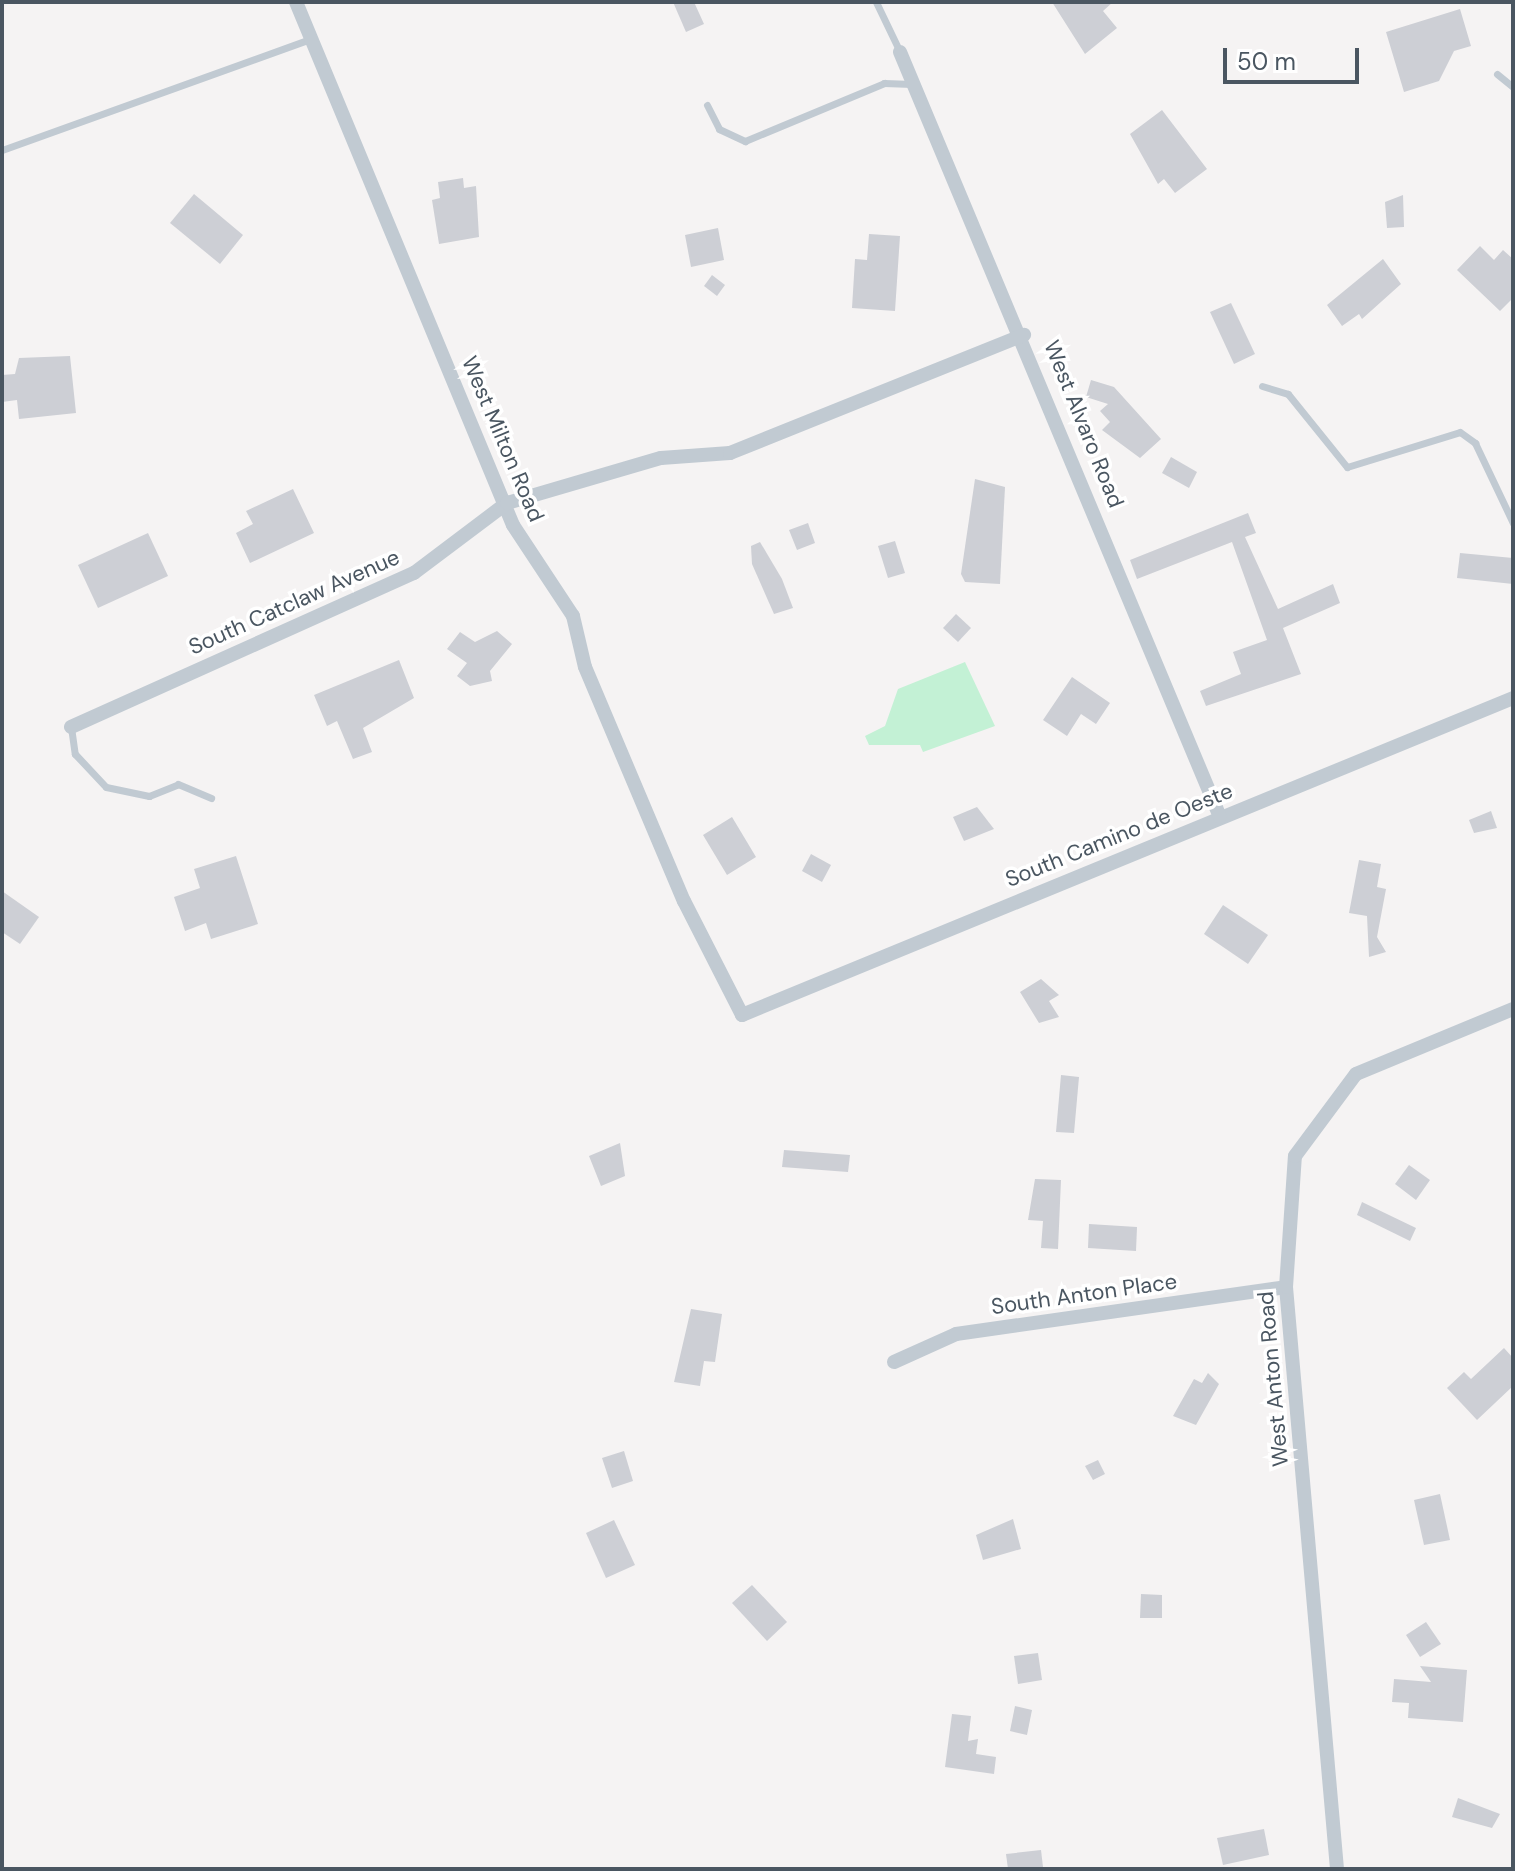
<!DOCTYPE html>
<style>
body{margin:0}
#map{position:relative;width:1515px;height:1871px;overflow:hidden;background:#f5f3f3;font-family:"DM Sans",sans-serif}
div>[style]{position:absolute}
.green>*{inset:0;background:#c3f1d5}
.building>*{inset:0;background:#cdcfd5}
.lane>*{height:7px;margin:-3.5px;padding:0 3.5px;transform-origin:3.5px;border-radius:3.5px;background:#c1cad2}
.street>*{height:14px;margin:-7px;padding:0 7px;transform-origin:7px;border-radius:7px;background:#c1cad2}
span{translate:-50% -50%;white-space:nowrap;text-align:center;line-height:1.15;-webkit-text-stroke:7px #fff;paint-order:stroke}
.street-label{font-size:22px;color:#4a5661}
.frame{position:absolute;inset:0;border:4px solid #4a5661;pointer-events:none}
.scale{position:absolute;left:1223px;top:48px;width:136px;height:36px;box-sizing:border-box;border:4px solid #4a5661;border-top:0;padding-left:10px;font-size:24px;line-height:28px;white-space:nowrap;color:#4a5661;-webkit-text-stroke:6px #fff;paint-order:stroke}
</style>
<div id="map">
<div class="green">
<i style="clip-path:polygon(965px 662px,995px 726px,923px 752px,920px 745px,869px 745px,865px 736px,885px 726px,898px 689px)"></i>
</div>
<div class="building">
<i style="clip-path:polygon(673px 2px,694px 2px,704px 24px,686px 32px)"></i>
<i style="clip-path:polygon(1052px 2px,1113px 2px,1103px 11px,1117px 28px,1085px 54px)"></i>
<i style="clip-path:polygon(1460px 9px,1471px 46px,1454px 51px,1439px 81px,1404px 92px,1386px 32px)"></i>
<i style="clip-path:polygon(1162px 110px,1207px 169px,1175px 193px,1164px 179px,1158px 184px,1130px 134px)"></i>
<i style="clip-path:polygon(463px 178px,464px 188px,476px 186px,479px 237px,439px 244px,432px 200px,440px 198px,438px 182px)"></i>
<i style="clip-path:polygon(194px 194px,243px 235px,220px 264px,170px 223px)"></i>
<i style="clip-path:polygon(1403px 195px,1404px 227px,1387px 228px,1385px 202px)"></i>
<i style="clip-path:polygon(718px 228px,724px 260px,691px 267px,685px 235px)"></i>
<i style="clip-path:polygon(869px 234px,900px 236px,895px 311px,852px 308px,855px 259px,867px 260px)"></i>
<i style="clip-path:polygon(1480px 246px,1494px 260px,1503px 250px,1513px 259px,1513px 298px,1500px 311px,1457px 270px)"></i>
<i style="clip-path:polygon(1383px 259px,1401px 284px,1362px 319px,1359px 314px,1342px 326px,1327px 305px)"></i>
<i style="clip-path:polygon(712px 275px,725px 285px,717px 296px,704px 286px)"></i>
<i style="clip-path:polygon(1231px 303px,1255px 354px,1234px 364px,1210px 312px)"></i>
<i style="clip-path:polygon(70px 356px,76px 413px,19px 419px,17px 400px,2px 402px,2px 375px,15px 374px,19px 358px)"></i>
<i style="clip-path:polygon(1091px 380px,1114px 387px,1161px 439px,1140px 458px,1102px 430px,1110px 422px,1100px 411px,1108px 404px,1086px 397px)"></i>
<i style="clip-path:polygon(1171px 457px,1197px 472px,1189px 488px,1162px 473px)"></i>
<i style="clip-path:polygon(975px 479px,1005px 487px,1000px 584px,965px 582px,961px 574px)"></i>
<i style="clip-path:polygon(293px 489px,314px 533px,250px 563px,236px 533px,253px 524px,246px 511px)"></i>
<i style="clip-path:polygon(1248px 513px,1256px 533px,1245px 537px,1278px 609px,1333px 584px,1340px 603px,1283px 628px,1301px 674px,1206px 706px,1200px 691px,1241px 674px,1233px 652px,1267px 640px,1232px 542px,1137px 579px,1130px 560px)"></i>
<i style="clip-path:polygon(808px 523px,815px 543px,797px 550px,789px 530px)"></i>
<i style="clip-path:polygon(148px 533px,168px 576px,98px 608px,78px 565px)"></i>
<i style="clip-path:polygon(895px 541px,905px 573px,888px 578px,878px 546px)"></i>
<i style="clip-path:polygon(760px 542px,782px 579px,793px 608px,774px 614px,752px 564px,751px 546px)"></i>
<i style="clip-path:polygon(1460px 553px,1513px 558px,1513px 584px,1457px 578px)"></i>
<i style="clip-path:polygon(956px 614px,971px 628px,958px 642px,943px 628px)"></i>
<i style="clip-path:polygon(497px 631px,512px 644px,490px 671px,492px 681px,470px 686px,457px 676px,467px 663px,447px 649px,460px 632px,475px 642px)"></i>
<i style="clip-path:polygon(399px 660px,414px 698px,363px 728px,372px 752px,353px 759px,337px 721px,327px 726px,314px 695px)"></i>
<i style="clip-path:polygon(1072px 677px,1110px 703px,1096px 724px,1081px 714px,1067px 736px,1043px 720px)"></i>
<i style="clip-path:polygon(977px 807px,994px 829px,964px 841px,953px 817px)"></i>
<i style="clip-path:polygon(1491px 811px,1497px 828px,1474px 833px,1469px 820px)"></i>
<i style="clip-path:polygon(732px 817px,756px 857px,727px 875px,703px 835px)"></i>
<i style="clip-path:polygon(811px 854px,831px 865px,822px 882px,802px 871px)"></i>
<i style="clip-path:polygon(236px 856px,258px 924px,211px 939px,206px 923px,185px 931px,174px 897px,200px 888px,194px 869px)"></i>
<i style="clip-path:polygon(1359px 860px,1381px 864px,1377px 887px,1386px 889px,1377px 937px,1386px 952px,1369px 957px,1367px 916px,1349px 913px)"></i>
<i style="clip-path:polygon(2px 891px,39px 917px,20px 944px,2px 932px)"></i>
<i style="clip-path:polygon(1223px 905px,1268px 935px,1248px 964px,1204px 934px)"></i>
<i style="clip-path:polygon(1041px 979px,1059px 995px,1049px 1001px,1059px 1017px,1039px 1023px,1020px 992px)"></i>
<i style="clip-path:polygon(1061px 1075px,1079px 1077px,1074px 1133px,1056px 1132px)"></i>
<i style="clip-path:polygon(620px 1143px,625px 1176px,601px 1186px,589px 1156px)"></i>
<i style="clip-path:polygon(784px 1150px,850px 1155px,848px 1172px,782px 1167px)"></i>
<i style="clip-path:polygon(1409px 1165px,1430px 1180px,1416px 1200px,1395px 1184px)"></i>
<i style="clip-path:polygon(1035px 1179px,1061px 1180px,1058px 1249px,1041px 1248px,1043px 1221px,1028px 1220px)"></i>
<i style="clip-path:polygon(1362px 1202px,1416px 1228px,1410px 1241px,1357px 1215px)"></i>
<i style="clip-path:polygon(1089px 1224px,1137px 1227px,1136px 1251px,1088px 1248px)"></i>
<i style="clip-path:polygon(691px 1309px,722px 1314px,715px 1362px,704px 1361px,700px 1386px,674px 1382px)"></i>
<i style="clip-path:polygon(1504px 1348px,1513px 1358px,1513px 1386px,1477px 1420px,1447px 1388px,1464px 1372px,1471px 1379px)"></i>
<i style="clip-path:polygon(1208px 1373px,1219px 1384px,1196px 1425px,1173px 1416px,1194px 1379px,1202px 1383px)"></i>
<i style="clip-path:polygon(624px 1451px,633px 1481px,612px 1488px,602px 1458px)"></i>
<i style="clip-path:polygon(1098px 1460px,1105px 1474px,1093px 1480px,1085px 1466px)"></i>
<i style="clip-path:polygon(1440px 1494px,1450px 1540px,1424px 1545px,1414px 1500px)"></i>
<i style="clip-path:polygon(1013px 1519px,1021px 1549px,983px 1560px,976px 1535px)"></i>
<i style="clip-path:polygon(614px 1520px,635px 1565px,606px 1578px,586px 1533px)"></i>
<i style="clip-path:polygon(752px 1585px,787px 1622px,767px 1641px,732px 1603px)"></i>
<i style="clip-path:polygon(1141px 1594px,1162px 1595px,1162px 1618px,1140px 1618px)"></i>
<i style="clip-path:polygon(1426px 1622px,1441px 1644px,1420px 1657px,1406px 1635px)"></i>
<i style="clip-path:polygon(1038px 1653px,1042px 1680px,1018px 1684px,1014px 1656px)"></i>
<i style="clip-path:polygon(1420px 1666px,1467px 1670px,1463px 1722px,1408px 1718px,1409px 1703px,1392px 1702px,1394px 1679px,1431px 1682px)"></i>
<i style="clip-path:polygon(1015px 1706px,1032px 1710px,1027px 1735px,1010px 1731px)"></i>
<i style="clip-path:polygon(952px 1714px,971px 1716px,968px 1741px,978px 1739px,976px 1754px,996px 1757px,994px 1774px,945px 1767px)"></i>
<i style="clip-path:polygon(1458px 1798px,1500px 1814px,1492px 1828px,1452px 1817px)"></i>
<i style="clip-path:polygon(1264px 1829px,1269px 1855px,1223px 1865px,1217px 1838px)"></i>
<i style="clip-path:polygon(1041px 1850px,1043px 1867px,1008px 1869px,1006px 1854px)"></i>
</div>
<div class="lane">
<i style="left:876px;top:2px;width:55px;rotate:64.4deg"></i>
<i style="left:1497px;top:74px;width:21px;rotate:39deg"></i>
<i style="left:707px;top:105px;width:27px;rotate:63deg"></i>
<i style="left:719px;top:129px;width:29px;rotate:25deg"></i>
<i style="left:745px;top:141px;width:151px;rotate:-22.6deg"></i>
<i style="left:884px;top:83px;width:28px;rotate:2deg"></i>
<i style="left:2px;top:150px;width:328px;rotate:-19.8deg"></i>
<i style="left:1262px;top:386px;width:27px;rotate:17deg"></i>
<i style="left:1288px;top:394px;width:94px;rotate:51.1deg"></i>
<i style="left:1347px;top:467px;width:118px;rotate:-17.2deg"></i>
<i style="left:1460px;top:432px;width:19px;rotate:36deg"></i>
<i style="left:1475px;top:443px;width:89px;rotate:64.6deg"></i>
<i style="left:71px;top:727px;width:27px;rotate:82deg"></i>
<i style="left:75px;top:754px;width:45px;rotate:46.8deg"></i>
<i style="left:106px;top:787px;width:44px;rotate:11.8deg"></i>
<i style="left:149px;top:796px;width:31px;rotate:-22deg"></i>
<i style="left:178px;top:784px;width:36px;rotate:23deg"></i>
</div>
<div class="street">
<i style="left:296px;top:2px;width:566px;rotate:67.47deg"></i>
<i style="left:513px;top:525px;width:109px;rotate:56.6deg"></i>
<i style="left:573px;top:616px;width:52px;rotate:76.8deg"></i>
<i style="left:585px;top:667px;width:254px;rotate:67.1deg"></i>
<i style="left:684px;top:901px;width:128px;rotate:63deg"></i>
<i style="left:742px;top:1015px;width:834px;rotate:-22.35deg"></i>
<i style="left:900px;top:52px;width:829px;rotate:67.3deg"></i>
<i style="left:71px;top:727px;width:376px;rotate:-24.2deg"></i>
<i style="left:414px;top:573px;width:116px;rotate:-37deg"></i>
<i style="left:507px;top:503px;width:160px;rotate:-16.3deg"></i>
<i style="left:661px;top:458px;width:69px;rotate:-4.1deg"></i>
<i style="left:730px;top:453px;width:317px;rotate:-21.9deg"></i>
<i style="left:894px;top:1362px;width:68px;rotate:-24.3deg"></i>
<i style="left:956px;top:1334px;width:333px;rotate:-8.1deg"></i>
<i style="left:1337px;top:1869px;width:584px;rotate:-95.01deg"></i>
<i style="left:1286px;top:1287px;width:131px;rotate:-86.1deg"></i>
<i style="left:1295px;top:1156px;width:102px;rotate:-53.4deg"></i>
<i style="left:1356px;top:1074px;width:170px;rotate:-22.5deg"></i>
</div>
<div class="street-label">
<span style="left:1084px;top:424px;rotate:68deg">West Alvaro Road</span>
<span style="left:503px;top:439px;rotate:67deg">West Milton Road</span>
<span style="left:294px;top:602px;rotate:-24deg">South Catclaw Avenue</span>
<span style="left:1119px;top:835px;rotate:-22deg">South Camino de Oeste</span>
<span style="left:1084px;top:1294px;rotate:-8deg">South Anton Place</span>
<span style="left:1273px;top:1379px;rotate:-95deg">West Anton Road</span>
</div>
<div class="frame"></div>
<div class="scale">50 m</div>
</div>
